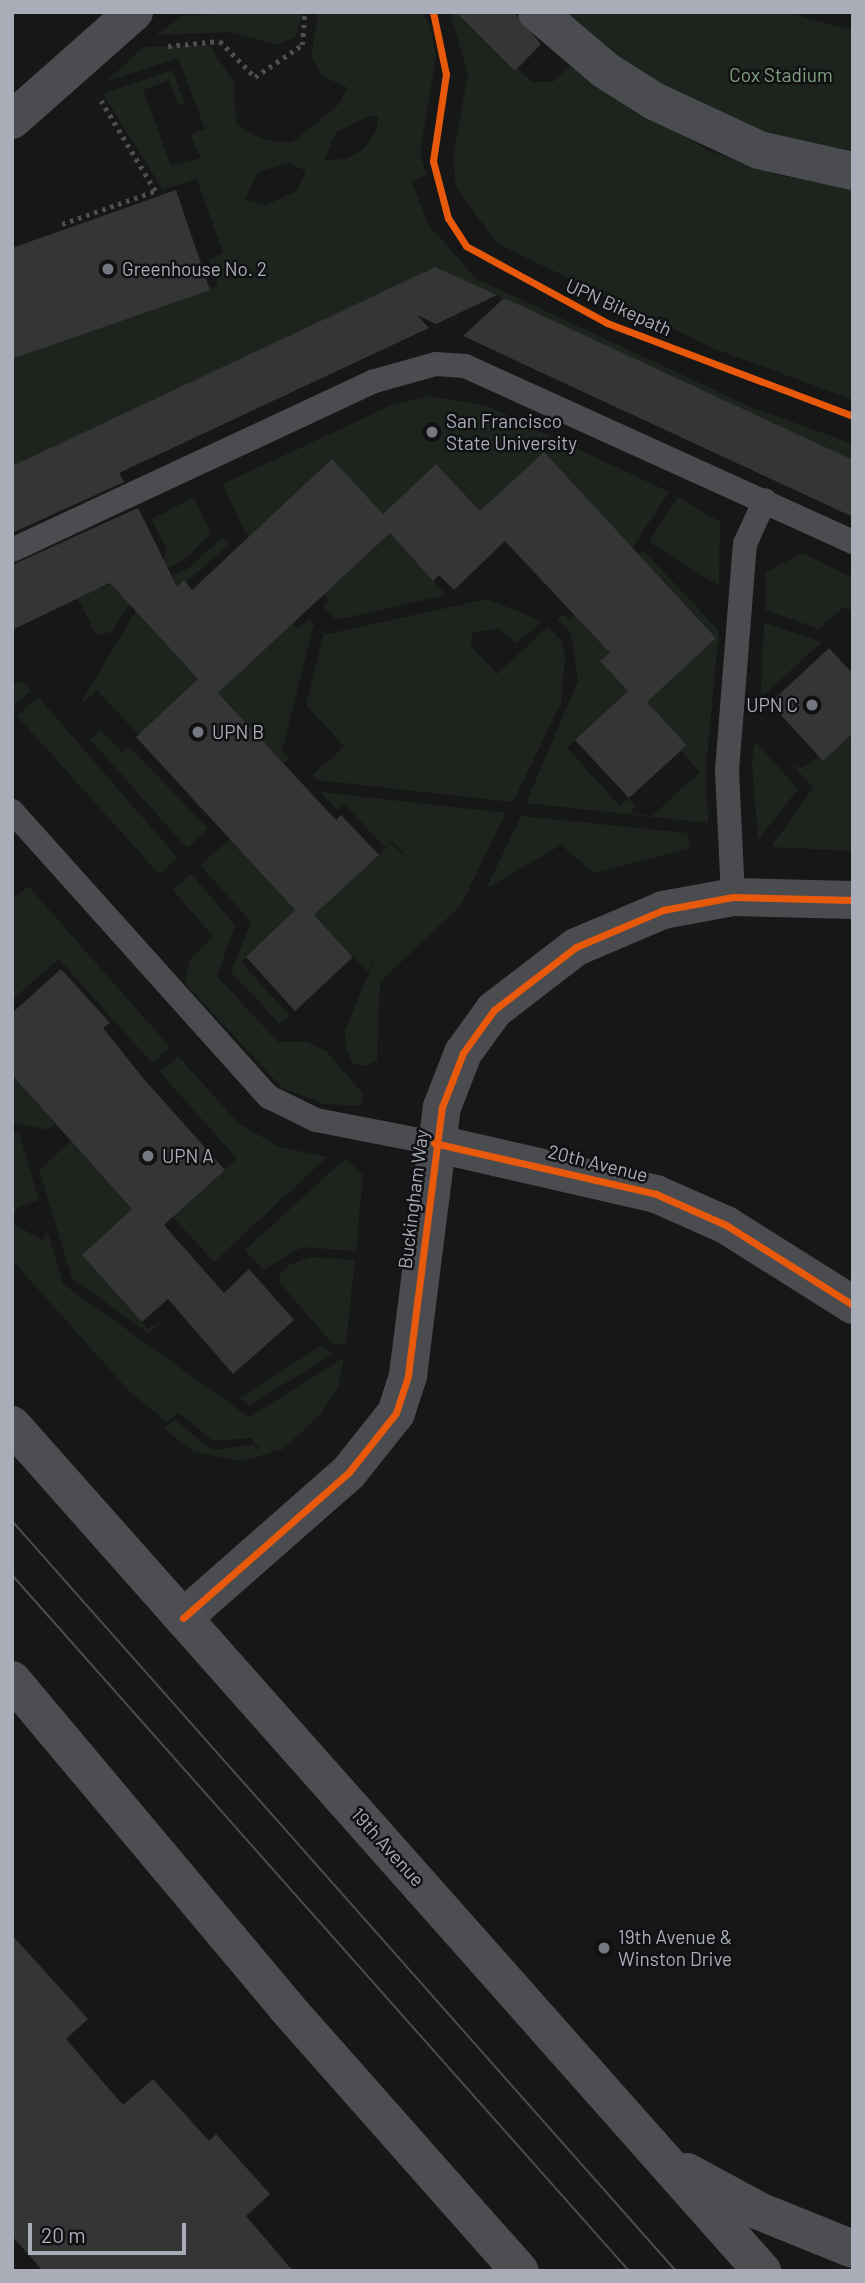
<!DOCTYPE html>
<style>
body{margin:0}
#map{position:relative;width:865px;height:2283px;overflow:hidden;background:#171717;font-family:Barlow,sans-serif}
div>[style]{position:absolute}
.green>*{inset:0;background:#1d241e}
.building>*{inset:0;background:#353536}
.path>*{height:4.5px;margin-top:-2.25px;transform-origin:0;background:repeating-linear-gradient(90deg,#4d4e52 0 3.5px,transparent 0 8.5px)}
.service>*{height:24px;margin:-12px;padding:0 12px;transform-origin:12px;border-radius:12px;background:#4b4c50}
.minor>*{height:38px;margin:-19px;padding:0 19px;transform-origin:19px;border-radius:19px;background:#4b4c50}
.trunk>*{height:38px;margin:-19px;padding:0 19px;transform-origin:19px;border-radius:19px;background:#4e4e52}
.tram>*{height:2px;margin:-1px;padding:0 1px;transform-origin:1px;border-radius:1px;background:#4b4c4f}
.cycleway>*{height:7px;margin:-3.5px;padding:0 3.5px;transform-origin:3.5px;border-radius:3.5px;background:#e8590c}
.dots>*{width:19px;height:19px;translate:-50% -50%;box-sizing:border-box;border:4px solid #111113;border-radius:50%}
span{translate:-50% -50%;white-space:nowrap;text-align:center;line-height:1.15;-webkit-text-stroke:5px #111113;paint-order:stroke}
.park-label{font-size:19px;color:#7fa381}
.poi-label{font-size:19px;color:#a8adb8}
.left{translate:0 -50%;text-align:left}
.right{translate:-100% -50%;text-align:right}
.street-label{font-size:19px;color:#a8adb8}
.frame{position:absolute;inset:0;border:14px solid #a8adb8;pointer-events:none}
.scale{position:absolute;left:28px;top:2223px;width:158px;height:32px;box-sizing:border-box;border:4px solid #a8adb8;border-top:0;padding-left:9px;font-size:21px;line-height:24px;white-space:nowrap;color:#a8adb8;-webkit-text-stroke:5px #111113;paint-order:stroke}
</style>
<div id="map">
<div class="green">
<i style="clip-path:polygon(253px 12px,303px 12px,295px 37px,276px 45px,230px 32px,156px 35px,182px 16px)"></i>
<i style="clip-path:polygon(evenodd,318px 12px,422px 12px,429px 24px,436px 56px,420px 152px,426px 175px,412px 182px,429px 226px,477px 279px,753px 408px,853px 444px,853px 460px,435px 267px,12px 466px,12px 359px,218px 286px,209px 260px,223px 253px,197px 179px,163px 190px,103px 94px,172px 70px,185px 103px,179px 106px,169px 80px,143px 90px,171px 166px,201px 158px,190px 135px,205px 129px,178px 58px,107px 81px,144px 47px,209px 45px,234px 83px,236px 124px,262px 139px,292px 143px,338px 105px,348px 88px,323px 76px,311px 58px,318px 12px,370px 116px,378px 117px,376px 131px,364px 149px,345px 159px,324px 160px,336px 132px,370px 116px,318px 12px,289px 163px,306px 171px,297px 191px,266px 205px,245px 200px,258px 172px,289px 163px)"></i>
<i style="clip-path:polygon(450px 12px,482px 12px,469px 25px,532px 82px,553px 82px,570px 66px,709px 151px,779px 175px,853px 188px,853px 400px,715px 349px,496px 243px,456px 186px,453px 158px,468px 74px)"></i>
<i style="clip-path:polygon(560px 12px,787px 12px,853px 31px,853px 153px,757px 131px,629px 68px)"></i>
<i style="clip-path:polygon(430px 396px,485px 405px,669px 492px,632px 548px,480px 511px,436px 464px,383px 514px,249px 537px,244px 531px,223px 484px,394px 404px)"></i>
<i style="clip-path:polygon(194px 497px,211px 534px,183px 560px,145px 579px,112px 632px,96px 635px,78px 598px,164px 561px,166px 549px,152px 519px)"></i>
<i style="clip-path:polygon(678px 497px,720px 522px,719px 586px,649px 542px)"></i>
<i style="clip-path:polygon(390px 533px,446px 595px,336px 620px,323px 606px,329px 600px,324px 594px)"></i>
<i style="clip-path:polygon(223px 537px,230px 544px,143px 619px,198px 679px,139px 735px,97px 690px,79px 706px,151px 586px,189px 568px)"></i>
<i style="clip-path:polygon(643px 550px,719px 631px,706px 766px,708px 823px,526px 803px,578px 681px,571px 633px,557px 619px,563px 614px,569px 620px,574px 615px,610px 653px,601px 661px,628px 691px,567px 748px,620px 806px,629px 798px,636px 806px,630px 813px,652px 816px,700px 772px,681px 751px,687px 744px,647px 702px,716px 637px,639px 554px)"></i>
<i style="clip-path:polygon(803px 553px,853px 578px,853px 611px,843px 607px,819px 629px,765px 610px,766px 572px)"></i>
<i style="clip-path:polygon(487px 599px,542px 621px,517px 643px,499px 628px,472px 633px,471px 646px,497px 674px,548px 627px,562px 641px,565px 660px,561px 703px,513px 802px,317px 780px,313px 775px,344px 746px,306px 705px,323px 635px)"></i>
<i style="clip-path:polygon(309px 619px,314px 624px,282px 751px,289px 758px,283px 763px,218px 693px,292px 624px,298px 629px)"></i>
<i style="clip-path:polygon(764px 623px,822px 642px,763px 696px,761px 694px)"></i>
<i style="clip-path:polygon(22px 681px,31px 691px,12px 708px,12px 685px)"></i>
<i style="clip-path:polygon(38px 697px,178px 858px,159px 874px,17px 716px)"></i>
<i style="clip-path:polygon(101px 730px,122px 752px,129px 746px,208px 829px,187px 848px,90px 739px)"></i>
<i style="clip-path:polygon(853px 733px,853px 851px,771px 847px,813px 788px,792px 764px,802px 768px)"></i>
<i style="clip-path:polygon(755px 741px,798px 789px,758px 840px,752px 762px)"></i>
<i style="clip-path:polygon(320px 792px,506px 813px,461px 905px,380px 982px,377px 1061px,366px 1066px,354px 1064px,346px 1050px,345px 1030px,383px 940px,368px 972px,314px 915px,391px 843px,414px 865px,392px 841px,384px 847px,344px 803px,337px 810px)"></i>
<i style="clip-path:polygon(521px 816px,687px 833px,690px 848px,594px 873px,561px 845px,486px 889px)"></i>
<i style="clip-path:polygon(230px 839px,295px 910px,241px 962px,290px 1016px,280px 1024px,231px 972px,251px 922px,200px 865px)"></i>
<i style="clip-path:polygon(191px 874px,235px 925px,217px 976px,278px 1042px,307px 1042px,326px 1051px,363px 1093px,361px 1106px,324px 1104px,282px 1088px,185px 983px,189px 961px,213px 936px,173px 890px)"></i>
<i style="clip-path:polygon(28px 886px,170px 1047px,152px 1063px,59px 959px,12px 1000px,12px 900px)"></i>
<i style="clip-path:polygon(178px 1056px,239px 1124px,280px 1147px,327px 1157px,214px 1262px,173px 1217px,237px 1159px,160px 1072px)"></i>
<i style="clip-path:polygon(12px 1075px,55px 1124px,48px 1130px,12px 1122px)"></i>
<i style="clip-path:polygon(12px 1132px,19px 1133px,39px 1200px,19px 1206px,12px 1218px)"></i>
<i style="clip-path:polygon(71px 1141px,132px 1209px,82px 1255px,148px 1329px,166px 1318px,148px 1333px,72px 1278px,39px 1170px)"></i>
<i style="clip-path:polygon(346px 1158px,363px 1175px,356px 1251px,302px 1247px,263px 1270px,245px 1250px)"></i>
<i style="clip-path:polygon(12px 1223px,42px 1240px,48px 1232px,63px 1284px,249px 1417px,344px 1358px,338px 1387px,321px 1414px,283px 1449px,242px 1461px,194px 1452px,164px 1429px,174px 1419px,212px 1450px,253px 1445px,261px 1450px,251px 1438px,213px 1441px,178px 1412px,167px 1422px,130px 1392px,12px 1260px)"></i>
<i style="clip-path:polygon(310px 1257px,355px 1260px,346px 1344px,332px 1343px,280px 1283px,279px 1275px,289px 1265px)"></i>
<i style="clip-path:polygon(322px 1345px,333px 1354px,250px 1405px,240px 1398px)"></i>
</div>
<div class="building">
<i style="clip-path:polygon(456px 12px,514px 12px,541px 44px,515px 71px)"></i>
<i style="clip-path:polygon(176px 190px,210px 290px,12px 359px,12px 248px)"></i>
<i style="clip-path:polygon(435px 267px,497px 295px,436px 324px,417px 315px,429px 328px,119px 473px,124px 482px,12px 533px,12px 466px)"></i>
<i style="clip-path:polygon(504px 298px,853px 460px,853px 517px,463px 336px)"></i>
<i style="clip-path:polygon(544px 452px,716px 638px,647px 702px,687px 745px,629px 798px,575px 740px,628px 691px,600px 661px,610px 653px,505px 541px,454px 590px,439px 575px,433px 581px,390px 533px,218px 693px,336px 820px,341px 815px,379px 855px,314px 915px,353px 957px,295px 1011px,246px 957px,295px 910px,136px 737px,198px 679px,110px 583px,12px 630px,12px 565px,138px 508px,177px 587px,184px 580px,192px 590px,332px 459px,383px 514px,436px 464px,480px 511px)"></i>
<i style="clip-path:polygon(829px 648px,853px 674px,853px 733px,823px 761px,770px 703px)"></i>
<i style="clip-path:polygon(61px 969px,110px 1023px,103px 1028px,143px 1078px,225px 1170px,164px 1225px,224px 1293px,249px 1269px,294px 1320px,233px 1374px,168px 1299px,142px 1322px,82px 1255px,132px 1209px,12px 1075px,12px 1013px)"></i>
<i style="clip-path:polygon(12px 1935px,88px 2019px,66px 2039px,123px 2105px,153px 2079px,209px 2141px,216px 2134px,270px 2194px,246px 2216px,293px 2271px,43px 2271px,12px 2236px)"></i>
</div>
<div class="path">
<i style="left:168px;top:46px;width:52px;rotate:-5.5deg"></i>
<i style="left:220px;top:41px;width:50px;rotate:45.8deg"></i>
<i style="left:255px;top:77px;width:57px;rotate:-34.2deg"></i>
<i style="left:302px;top:45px;width:33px;rotate:-85deg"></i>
<i style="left:62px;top:224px;width:99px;rotate:-19.5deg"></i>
<i style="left:155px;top:191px;width:105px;rotate:-121deg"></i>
</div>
<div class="service">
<i style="left:12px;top:550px;width:400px;rotate:-25deg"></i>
<i style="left:375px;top:381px;width:63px;rotate:-15.6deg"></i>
<i style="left:436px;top:364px;width:29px;rotate:4deg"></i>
<i style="left:465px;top:366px;width:426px;rotate:24.4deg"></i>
<i style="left:12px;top:811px;width:385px;rotate:48.1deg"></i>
<i style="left:269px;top:1097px;width:52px;rotate:26.1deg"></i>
<i style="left:316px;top:1120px;width:120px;rotate:11deg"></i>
<i style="left:733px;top:897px;width:126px;rotate:-92.7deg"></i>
<i style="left:727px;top:771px;width:228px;rotate:-85.5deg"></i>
<i style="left:745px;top:544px;width:48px;rotate:-65.6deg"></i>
</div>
<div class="minor">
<i style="left:537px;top:12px;width:89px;rotate:40.5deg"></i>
<i style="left:605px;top:70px;width:58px;rotate:32.3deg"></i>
<i style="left:654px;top:101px;width:116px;rotate:25deg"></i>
<i style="left:759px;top:150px;width:96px;rotate:12.6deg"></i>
<i style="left:12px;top:120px;width:163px;rotate:-41.5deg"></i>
<i style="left:434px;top:1143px;width:228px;rotate:12.9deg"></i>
<i style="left:656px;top:1194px;width:77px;rotate:23.9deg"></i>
<i style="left:726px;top:1225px;width:150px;rotate:32.2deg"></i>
<i style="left:183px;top:1618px;width:221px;rotate:-41.3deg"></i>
<i style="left:349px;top:1472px;width:75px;rotate:-51.5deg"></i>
<i style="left:396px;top:1413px;width:40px;rotate:-72deg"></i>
<i style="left:408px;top:1375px;width:270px;rotate:-82.8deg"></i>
<i style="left:442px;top:1107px;width:58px;rotate:-68.7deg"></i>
<i style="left:463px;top:1053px;width:53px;rotate:-54.2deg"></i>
<i style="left:494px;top:1010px;width:103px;rotate:-37.5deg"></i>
<i style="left:576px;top:947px;width:95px;rotate:-23deg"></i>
<i style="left:663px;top:910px;width:71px;rotate:-10.5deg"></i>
<i style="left:733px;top:897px;width:120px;rotate:1.4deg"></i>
</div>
<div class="trunk">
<i style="left:12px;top:1425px;width:1131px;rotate:48.44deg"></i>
<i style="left:12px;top:1680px;width:428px;rotate:50deg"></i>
<i style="left:287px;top:2008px;width:351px;rotate:48.5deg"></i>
<i style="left:687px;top:2172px;width:82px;rotate:28.4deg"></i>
<i style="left:759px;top:2211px;width:101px;rotate:22deg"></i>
</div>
<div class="tram">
<i style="left:12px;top:1521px;width:1002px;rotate:48.48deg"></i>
<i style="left:12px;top:1575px;width:930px;rotate:48.44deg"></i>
</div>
<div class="cycleway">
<i style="left:433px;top:12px;width:63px;rotate:78.2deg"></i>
<i style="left:446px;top:74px;width:88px;rotate:98.5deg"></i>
<i style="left:433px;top:161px;width:59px;rotate:75.3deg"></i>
<i style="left:448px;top:218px;width:33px;rotate:57deg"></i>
<i style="left:466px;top:246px;width:161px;rotate:28.6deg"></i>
<i style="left:607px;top:323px;width:263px;rotate:20.7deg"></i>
<i style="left:434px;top:1143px;width:228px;rotate:12.9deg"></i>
<i style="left:656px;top:1194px;width:77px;rotate:23.9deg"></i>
<i style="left:726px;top:1225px;width:150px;rotate:32.2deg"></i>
<i style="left:183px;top:1618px;width:221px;rotate:-41.3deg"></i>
<i style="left:349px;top:1472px;width:75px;rotate:-51.5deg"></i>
<i style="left:396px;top:1413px;width:40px;rotate:-72deg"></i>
<i style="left:408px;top:1375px;width:270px;rotate:-82.8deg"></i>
<i style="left:442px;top:1107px;width:58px;rotate:-68.7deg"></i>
<i style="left:463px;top:1053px;width:53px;rotate:-54.2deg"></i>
<i style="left:494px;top:1010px;width:103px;rotate:-37.5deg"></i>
<i style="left:576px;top:947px;width:95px;rotate:-23deg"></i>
<i style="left:663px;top:910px;width:71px;rotate:-10.5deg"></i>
<i style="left:733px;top:897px;width:120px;rotate:1.4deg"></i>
</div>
<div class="dots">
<i style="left:108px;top:269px;background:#757880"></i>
<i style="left:432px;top:432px;background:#757880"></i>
<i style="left:812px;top:705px;background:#757880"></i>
<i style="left:198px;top:732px;background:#757880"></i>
<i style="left:148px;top:1156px;background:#757880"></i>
<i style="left:604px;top:1948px;background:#757880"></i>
</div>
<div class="park-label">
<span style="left:781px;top:75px">Cox Stadium</span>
</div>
<div class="poi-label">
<span class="left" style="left:122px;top:269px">Greenhouse No. 2</span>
<span class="left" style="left:446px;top:432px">San Francisco<br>State University</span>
<span class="right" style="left:798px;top:705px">UPN C</span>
<span class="left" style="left:212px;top:732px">UPN B</span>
<span class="left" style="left:162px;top:1156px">UPN A</span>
<span class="left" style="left:618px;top:1948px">19th Avenue &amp;<br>Winston Drive</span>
</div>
<div class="street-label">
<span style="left:619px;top:307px;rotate:24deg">UPN Bikepath</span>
<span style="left:598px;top:1163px;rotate:14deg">20th Avenue</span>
<span style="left:413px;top:1199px;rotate:-83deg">Buckingham Way</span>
<span style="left:388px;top:1847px;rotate:48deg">19th Avenue</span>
</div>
<div class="frame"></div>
<div class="scale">20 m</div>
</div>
